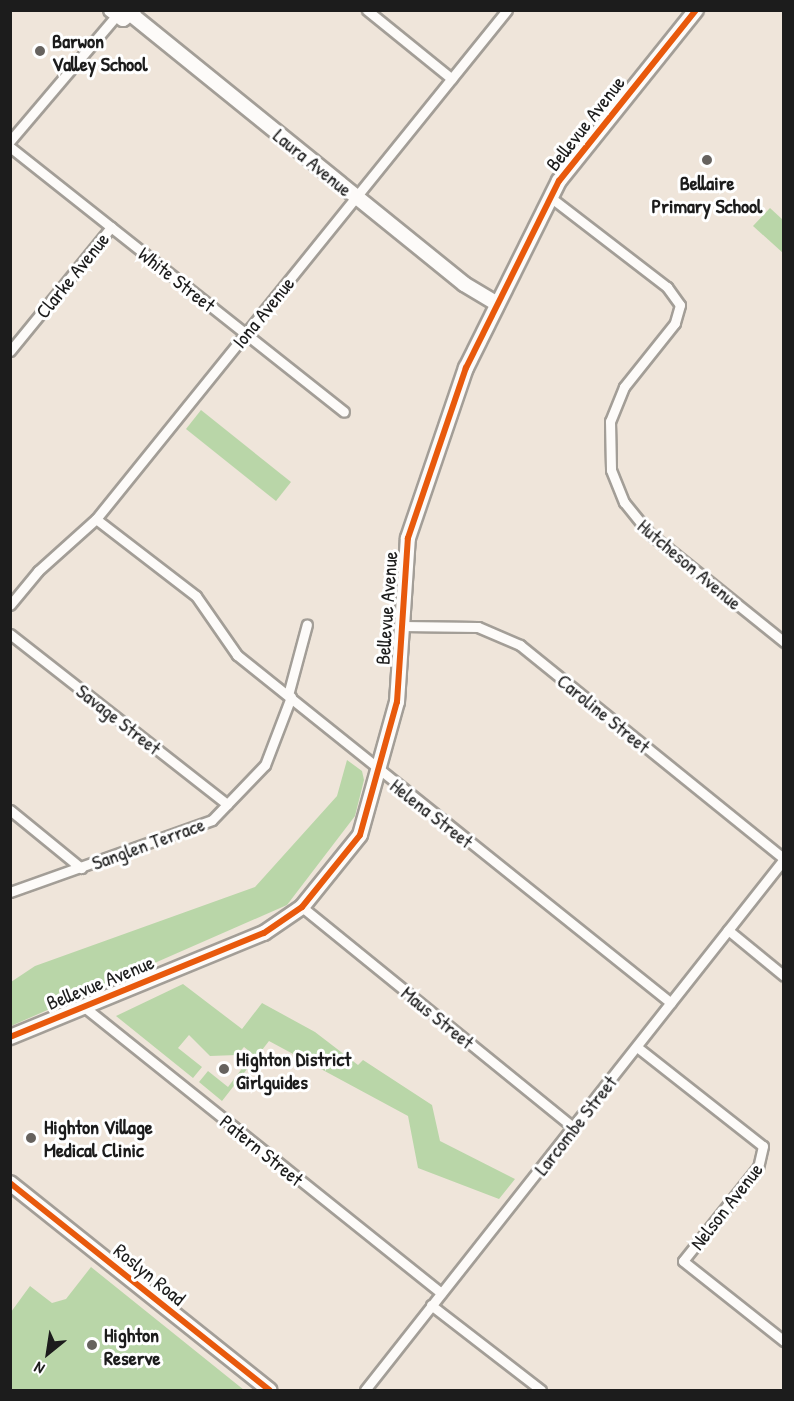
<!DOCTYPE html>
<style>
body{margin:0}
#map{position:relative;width:794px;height:1401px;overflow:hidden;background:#efe5da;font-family:"Patrick Hand",sans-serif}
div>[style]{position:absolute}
.green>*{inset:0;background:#b9d6a8}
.roads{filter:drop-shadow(2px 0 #a39e97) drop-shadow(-2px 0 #a39e97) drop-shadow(0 2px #a39e97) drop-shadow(0 -2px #a39e97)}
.street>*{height:9px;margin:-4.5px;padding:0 4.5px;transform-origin:4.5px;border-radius:4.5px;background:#fdfbf9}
.secondary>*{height:14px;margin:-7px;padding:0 7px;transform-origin:7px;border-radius:7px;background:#fdfbf9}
.cycleway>*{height:6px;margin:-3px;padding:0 3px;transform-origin:3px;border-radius:3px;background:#e8590c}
.dots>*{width:16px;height:16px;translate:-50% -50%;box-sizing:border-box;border:3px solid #fff;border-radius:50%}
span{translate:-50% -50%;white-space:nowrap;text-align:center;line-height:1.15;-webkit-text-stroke:6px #fff;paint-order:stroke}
.poi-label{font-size:20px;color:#1c1c1c;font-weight:700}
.left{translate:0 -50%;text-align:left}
.street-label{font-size:20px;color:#1c1c1c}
.frame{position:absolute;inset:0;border:12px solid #1c1c1c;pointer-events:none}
.north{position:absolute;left:18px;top:1323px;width:60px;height:60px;-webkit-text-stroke:4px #fff;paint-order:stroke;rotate:210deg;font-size:16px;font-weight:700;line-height:24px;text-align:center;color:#1c1c1c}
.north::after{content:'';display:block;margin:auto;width:21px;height:27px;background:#1c1c1c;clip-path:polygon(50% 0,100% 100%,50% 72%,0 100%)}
</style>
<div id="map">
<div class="green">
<i style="clip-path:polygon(770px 208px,783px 220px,783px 253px,753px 226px)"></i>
<i style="clip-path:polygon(201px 410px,291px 482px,276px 501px,186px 429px)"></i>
<i style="clip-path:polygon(347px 760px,362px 771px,364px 780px,355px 816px,287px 905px,11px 1026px,11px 982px,35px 966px,255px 887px,337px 796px)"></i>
<i style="clip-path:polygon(183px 984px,242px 1029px,262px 1003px,315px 1032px,358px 1065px,363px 1060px,432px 1105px,440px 1141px,515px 1179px,499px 1199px,418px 1168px,408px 1116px,269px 1041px,222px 1101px,199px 1082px,208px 1071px,228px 1087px,253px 1054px,244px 1047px,237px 1055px,210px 1056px,189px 1035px,178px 1048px,202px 1067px,193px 1078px,116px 1016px)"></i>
<i style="clip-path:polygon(91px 1267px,244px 1390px,11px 1390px,11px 1312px,30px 1286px,52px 1303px,66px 1299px)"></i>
</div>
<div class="roads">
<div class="street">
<i style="left:367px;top:10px;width:109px;rotate:39.1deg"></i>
<i style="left:10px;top:141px;width:162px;rotate:-49.7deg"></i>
<i style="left:10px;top:147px;width:426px;rotate:38.4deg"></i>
<i style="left:550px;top:197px;width:148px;rotate:37.6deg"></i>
<i style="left:667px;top:287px;width:22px;rotate:54deg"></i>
<i style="left:680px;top:305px;width:19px;rotate:106deg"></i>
<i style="left:675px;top:323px;width:82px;rotate:128.6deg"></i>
<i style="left:624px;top:387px;width:37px;rotate:112deg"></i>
<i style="left:610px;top:421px;width:49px;rotate:88.8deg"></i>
<i style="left:611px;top:470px;width:35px;rotate:68deg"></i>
<i style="left:624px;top:502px;width:40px;rotate:51deg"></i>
<i style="left:649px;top:533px;width:174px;rotate:38.9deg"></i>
<i style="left:10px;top:351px;width:160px;rotate:-50.8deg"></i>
<i style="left:96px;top:519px;width:126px;rotate:37.6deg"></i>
<i style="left:196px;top:596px;width:72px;rotate:55.2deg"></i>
<i style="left:237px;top:655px;width:556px;rotate:38.72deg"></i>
<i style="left:10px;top:605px;width:44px;rotate:-50.5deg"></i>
<i style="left:38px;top:571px;width:78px;rotate:-41.9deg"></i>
<i style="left:96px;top:519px;width:654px;rotate:-51.08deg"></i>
<i style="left:402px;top:626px;width:76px;rotate:0.8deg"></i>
<i style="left:478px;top:627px;width:46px;rotate:23.2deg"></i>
<i style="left:520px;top:645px;width:340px;rotate:39deg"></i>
<i style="left:10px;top:634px;width:276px;rotate:38.1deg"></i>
<i style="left:288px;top:695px;width:73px;rotate:-75deg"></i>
<i style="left:10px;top:810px;width:92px;rotate:39.2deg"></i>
<i style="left:10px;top:892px;width:214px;rotate:-19.6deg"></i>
<i style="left:212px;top:820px;width:76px;rotate:-46.1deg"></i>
<i style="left:265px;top:765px;width:73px;rotate:-69.1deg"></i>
<i style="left:302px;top:907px;width:349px;rotate:39.1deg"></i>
<i style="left:728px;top:930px;width:72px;rotate:39.4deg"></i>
<i style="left:83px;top:1006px;width:459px;rotate:38.7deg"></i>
<i style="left:637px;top:1047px;width:160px;rotate:38.2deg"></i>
<i style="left:763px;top:1146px;width:22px;rotate:103deg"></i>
<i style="left:758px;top:1167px;width:120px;rotate:128.6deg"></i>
<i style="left:683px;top:1261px;width:129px;rotate:38.4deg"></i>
<i style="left:431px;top:1305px;width:139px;rotate:37.7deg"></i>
<i style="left:365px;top:1390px;width:676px;rotate:-51.72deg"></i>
</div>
<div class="secondary">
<i style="left:111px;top:10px;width:15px;rotate:37deg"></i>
<i style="left:123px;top:19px;width:14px;rotate:-39deg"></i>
<i style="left:132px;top:15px;width:427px;rotate:39deg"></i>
<i style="left:464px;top:284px;width:39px;rotate:31deg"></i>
<i style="left:10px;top:1037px;width:274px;rotate:-22.3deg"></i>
<i style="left:264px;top:933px;width:46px;rotate:-34.4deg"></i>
<i style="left:302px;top:907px;width:92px;rotate:-51.1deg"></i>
<i style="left:360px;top:835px;width:138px;rotate:-74.5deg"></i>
<i style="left:397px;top:702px;width:164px;rotate:-86.2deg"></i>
<i style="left:408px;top:538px;width:180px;rotate:-71.2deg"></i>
<i style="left:466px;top:368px;width:209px;rotate:-63.6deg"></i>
<i style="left:559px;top:181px;width:219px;rotate:-51.3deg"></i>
<i style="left:10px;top:1183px;width:332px;rotate:38.6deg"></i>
</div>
</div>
<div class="cycleway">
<i style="left:10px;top:1037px;width:274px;rotate:-22.3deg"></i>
<i style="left:264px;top:933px;width:46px;rotate:-34.4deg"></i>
<i style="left:302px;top:907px;width:92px;rotate:-51.1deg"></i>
<i style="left:360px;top:835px;width:138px;rotate:-74.5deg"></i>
<i style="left:397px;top:702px;width:164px;rotate:-86.2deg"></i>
<i style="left:408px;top:538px;width:180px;rotate:-71.2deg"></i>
<i style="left:466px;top:368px;width:209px;rotate:-63.6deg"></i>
<i style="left:559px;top:181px;width:219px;rotate:-51.3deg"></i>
<i style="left:10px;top:1183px;width:332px;rotate:38.6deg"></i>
</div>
<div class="dots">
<i style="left:40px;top:51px;background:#66625e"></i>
<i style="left:707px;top:160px;background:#66625e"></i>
<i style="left:224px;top:1069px;background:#66625e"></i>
<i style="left:31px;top:1138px;background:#66625e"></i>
<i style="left:92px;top:1345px;background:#66625e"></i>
</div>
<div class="poi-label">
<span class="left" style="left:52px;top:52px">Barwon<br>Valley School</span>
<span style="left:707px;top:194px">Bellaire<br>Primary School</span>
<span class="left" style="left:236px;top:1070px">Highton District<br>Girlguides</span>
<span class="left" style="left:44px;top:1138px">Highton Village<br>Medical Clinic</span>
<span class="left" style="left:104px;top:1346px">Highton<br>Reserve</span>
</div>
<div class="street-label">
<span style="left:585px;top:123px;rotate:-52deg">Bellevue Avenue</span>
<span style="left:313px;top:162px;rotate:39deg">Laura Avenue</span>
<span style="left:72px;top:275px;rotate:-51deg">Clarke Avenue</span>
<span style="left:177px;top:279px;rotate:38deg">White Street</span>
<span style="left:263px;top:312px;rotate:-51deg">Iona Avenue</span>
<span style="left:690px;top:564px;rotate:40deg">Hutcheson Avenue</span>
<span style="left:386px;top:608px;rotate:-86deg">Bellevue Avenue</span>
<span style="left:604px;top:713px;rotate:39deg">Caroline Street</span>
<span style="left:119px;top:719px;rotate:38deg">Savage Street</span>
<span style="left:432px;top:813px;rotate:38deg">Helena Street</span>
<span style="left:148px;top:843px;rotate:-20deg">Sanglen Terrace</span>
<span style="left:100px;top:982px;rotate:-22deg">Bellevue Avenue</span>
<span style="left:438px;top:1017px;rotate:39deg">Maus Street</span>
<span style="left:575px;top:1125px;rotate:-52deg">Larcombe Street</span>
<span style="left:262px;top:1150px;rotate:39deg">Patern Street</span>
<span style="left:726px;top:1206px;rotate:-52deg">Nelson Avenue</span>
<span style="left:150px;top:1274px;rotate:39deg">Roslyn Road</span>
</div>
<div class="frame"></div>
<div class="north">N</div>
</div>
